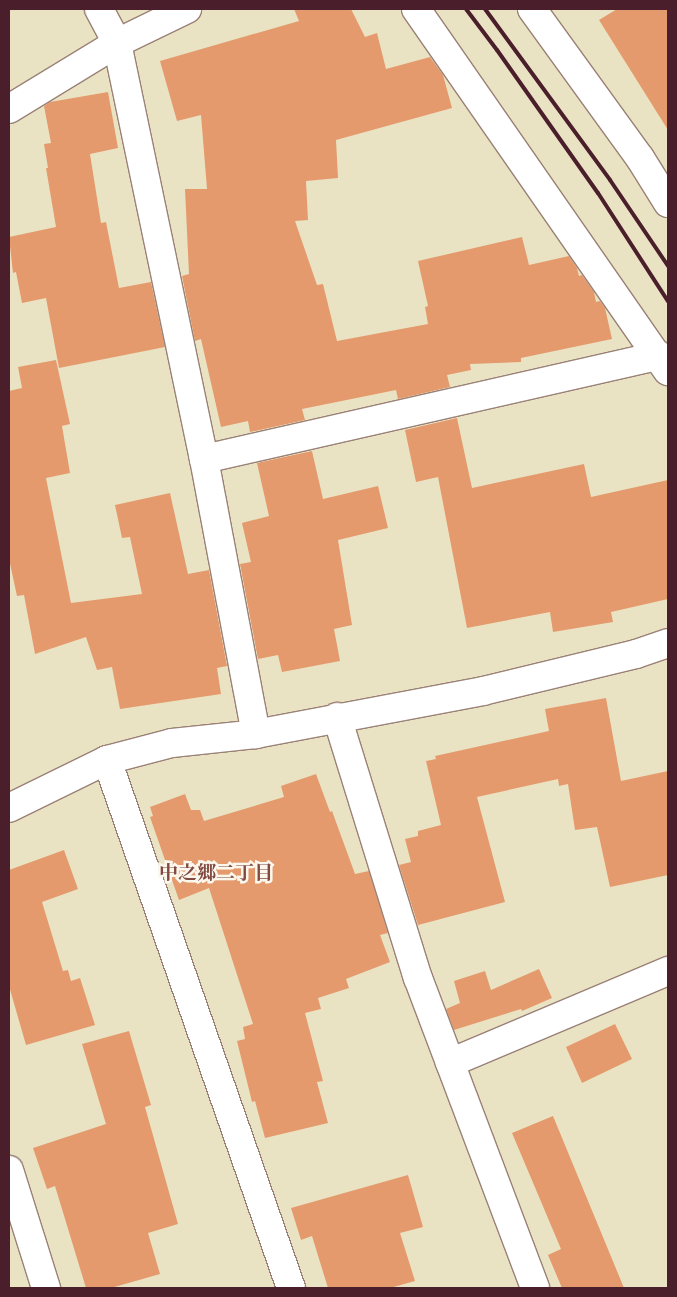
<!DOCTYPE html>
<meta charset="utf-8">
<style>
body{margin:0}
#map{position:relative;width:677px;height:1297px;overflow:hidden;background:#eae3c3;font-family:Vollkorn,"Noto Serif JP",serif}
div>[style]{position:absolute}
.building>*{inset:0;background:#e49a6d}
.roads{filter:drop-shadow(1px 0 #9a8177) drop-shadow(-1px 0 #9a8177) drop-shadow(0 1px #9a8177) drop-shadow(0 -1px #9a8177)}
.street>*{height:28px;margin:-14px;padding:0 14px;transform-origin:14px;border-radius:14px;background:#fff}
.secondary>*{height:28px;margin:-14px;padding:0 14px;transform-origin:14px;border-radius:14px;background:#fff}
.rail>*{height:4px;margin:-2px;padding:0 2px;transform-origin:2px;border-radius:2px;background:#4a1f2b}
span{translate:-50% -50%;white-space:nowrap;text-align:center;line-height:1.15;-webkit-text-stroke:5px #fbf7ec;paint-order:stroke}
.neighbourhood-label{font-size:19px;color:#804a42;font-weight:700}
.frame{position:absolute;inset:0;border:10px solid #4a1f2b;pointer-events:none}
</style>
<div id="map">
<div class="building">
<i style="clip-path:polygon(294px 9px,351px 9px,365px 37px,377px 33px,386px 69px,430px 57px,443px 75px,452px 108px,336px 140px,338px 178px,306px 181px,308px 220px,295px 221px,317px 285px,323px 284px,337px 341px,428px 324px,425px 307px,428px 306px,418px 261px,522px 237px,529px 265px,569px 256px,577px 268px,579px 276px,582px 275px,594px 292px,596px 302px,600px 301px,605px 308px,612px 339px,521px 358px,521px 362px,470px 364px,471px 370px,447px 375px,450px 387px,398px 399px,396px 390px,302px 409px,305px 420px,250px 432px,248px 421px,221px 427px,201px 339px,195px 341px,182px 276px,189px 274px,185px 189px,207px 189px,201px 115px,177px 121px,160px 61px,299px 21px)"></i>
<i style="clip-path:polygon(617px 9px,668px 9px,668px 130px,599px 20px)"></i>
<i style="clip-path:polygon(108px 92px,118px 148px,90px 154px,101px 223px,106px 222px,119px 288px,151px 282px,165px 347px,59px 368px,46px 298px,22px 303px,16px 272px,13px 273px,9px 237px,56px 227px,46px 168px,48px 168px,44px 144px,51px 143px,44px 106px,50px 102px)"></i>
<i style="clip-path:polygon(56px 360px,70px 424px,62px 426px,70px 473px,46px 478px,71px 603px,142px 594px,130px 537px,122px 538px,115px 505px,170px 493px,188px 574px,209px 570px,227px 666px,217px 668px,221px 694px,120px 709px,112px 667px,97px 670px,86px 637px,35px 654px,24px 595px,17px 596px,9px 559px,9px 391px,22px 388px,18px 367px)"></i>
<i style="clip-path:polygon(457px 418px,472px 488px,584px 464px,591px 497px,668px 480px,668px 599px,611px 612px,613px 622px,553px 632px,550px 612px,467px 628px,438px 477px,416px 482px,405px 430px)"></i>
<i style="clip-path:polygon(312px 451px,323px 499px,378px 486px,388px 528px,338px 540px,352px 625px,334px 629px,340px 661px,282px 672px,278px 655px,258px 659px,240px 564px,251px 562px,242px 523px,269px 516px,257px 463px)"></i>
<i style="clip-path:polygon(606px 698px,621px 781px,668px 771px,668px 875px,610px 887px,597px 827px,575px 830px,568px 784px,559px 786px,558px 779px,477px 797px,505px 902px,418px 925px,399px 865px,411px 862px,405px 839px,418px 836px,418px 831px,441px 825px,426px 761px,436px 759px,435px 756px,549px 731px,545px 709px)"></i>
<i style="clip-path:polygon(316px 774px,330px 812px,332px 811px,355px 874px,369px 871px,388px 933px,380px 935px,390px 962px,346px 979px,349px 988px,318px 998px,321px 1009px,305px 1013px,323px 1081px,317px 1082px,328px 1123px,265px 1138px,255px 1101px,252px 1102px,237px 1041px,245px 1039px,243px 1027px,253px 1024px,209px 888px,179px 900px,150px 817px,153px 816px,150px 807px,185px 794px,191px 810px,200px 810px,204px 821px,284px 797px,281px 786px)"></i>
<i style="clip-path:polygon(64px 850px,78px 889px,42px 902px,63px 971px,68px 970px,71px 981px,80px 978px,95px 1025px,26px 1045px,9px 986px,9px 870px)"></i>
<i style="clip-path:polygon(539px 969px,552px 998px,522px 1011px,521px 1009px,454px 1030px,446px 1009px,460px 1003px,454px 981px,485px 971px,491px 990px)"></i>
<i style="clip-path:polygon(615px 1024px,632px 1059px,582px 1083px,566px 1047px)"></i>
<i style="clip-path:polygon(129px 1031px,151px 1105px,145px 1107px,178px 1224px,148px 1233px,160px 1274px,111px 1288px,86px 1288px,55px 1186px,47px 1189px,33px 1148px,106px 1124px,82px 1044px)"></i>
<i style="clip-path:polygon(553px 1116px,624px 1288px,562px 1288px,548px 1255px,561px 1249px,512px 1133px)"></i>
<i style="clip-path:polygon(408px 1175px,423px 1227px,400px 1233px,415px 1281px,390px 1288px,328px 1288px,312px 1236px,301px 1240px,291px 1208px)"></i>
</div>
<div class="roads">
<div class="street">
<i style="left:99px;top:9px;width:38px;rotate:62deg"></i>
<i style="left:117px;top:43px;width:425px;rotate:78.2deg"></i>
<i style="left:204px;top:459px;width:280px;rotate:79.3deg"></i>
<i style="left:416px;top:9px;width:441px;rotate:55.2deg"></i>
<i style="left:532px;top:9px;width:184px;rotate:54.1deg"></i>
<i style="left:640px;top:158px;width:53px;rotate:58.1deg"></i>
<i style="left:9px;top:109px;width:127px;rotate:-31.4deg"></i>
<i style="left:117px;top:43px;width:78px;rotate:-25.9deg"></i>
<i style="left:204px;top:459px;width:467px;rotate:-12.8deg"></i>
<i style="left:337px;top:717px;width:273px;rotate:72.8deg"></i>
<i style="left:418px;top:978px;width:331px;rotate:69.3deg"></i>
<i style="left:107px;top:760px;width:559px;rotate:70.79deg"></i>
<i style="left:450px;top:1063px;width:237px;rotate:-22.9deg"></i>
</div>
<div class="secondary">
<i style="left:9px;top:808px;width:109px;rotate:-26.1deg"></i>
<i style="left:107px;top:760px;width:67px;rotate:-14.7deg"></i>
<i style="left:172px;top:743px;width:84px;rotate:-6.1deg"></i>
<i style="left:256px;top:734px;width:231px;rotate:-10.7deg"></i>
<i style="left:483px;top:691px;width:157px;rotate:-13.6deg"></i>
<i style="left:636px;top:654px;width:34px;rotate:-19deg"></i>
<i style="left:9px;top:1170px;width:124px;rotate:72.6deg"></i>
</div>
</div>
<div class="rail">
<i style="left:466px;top:9px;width:51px;rotate:52.9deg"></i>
<i style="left:497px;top:50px;width:175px;rotate:54.8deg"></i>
<i style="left:598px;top:193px;width:129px;rotate:57.1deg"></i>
<i style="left:485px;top:9px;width:212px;rotate:53.8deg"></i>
<i style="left:610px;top:180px;width:104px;rotate:56deg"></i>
</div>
<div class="neighbourhood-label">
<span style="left:216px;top:875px">中之郷二丁目</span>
</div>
<div class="frame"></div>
</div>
